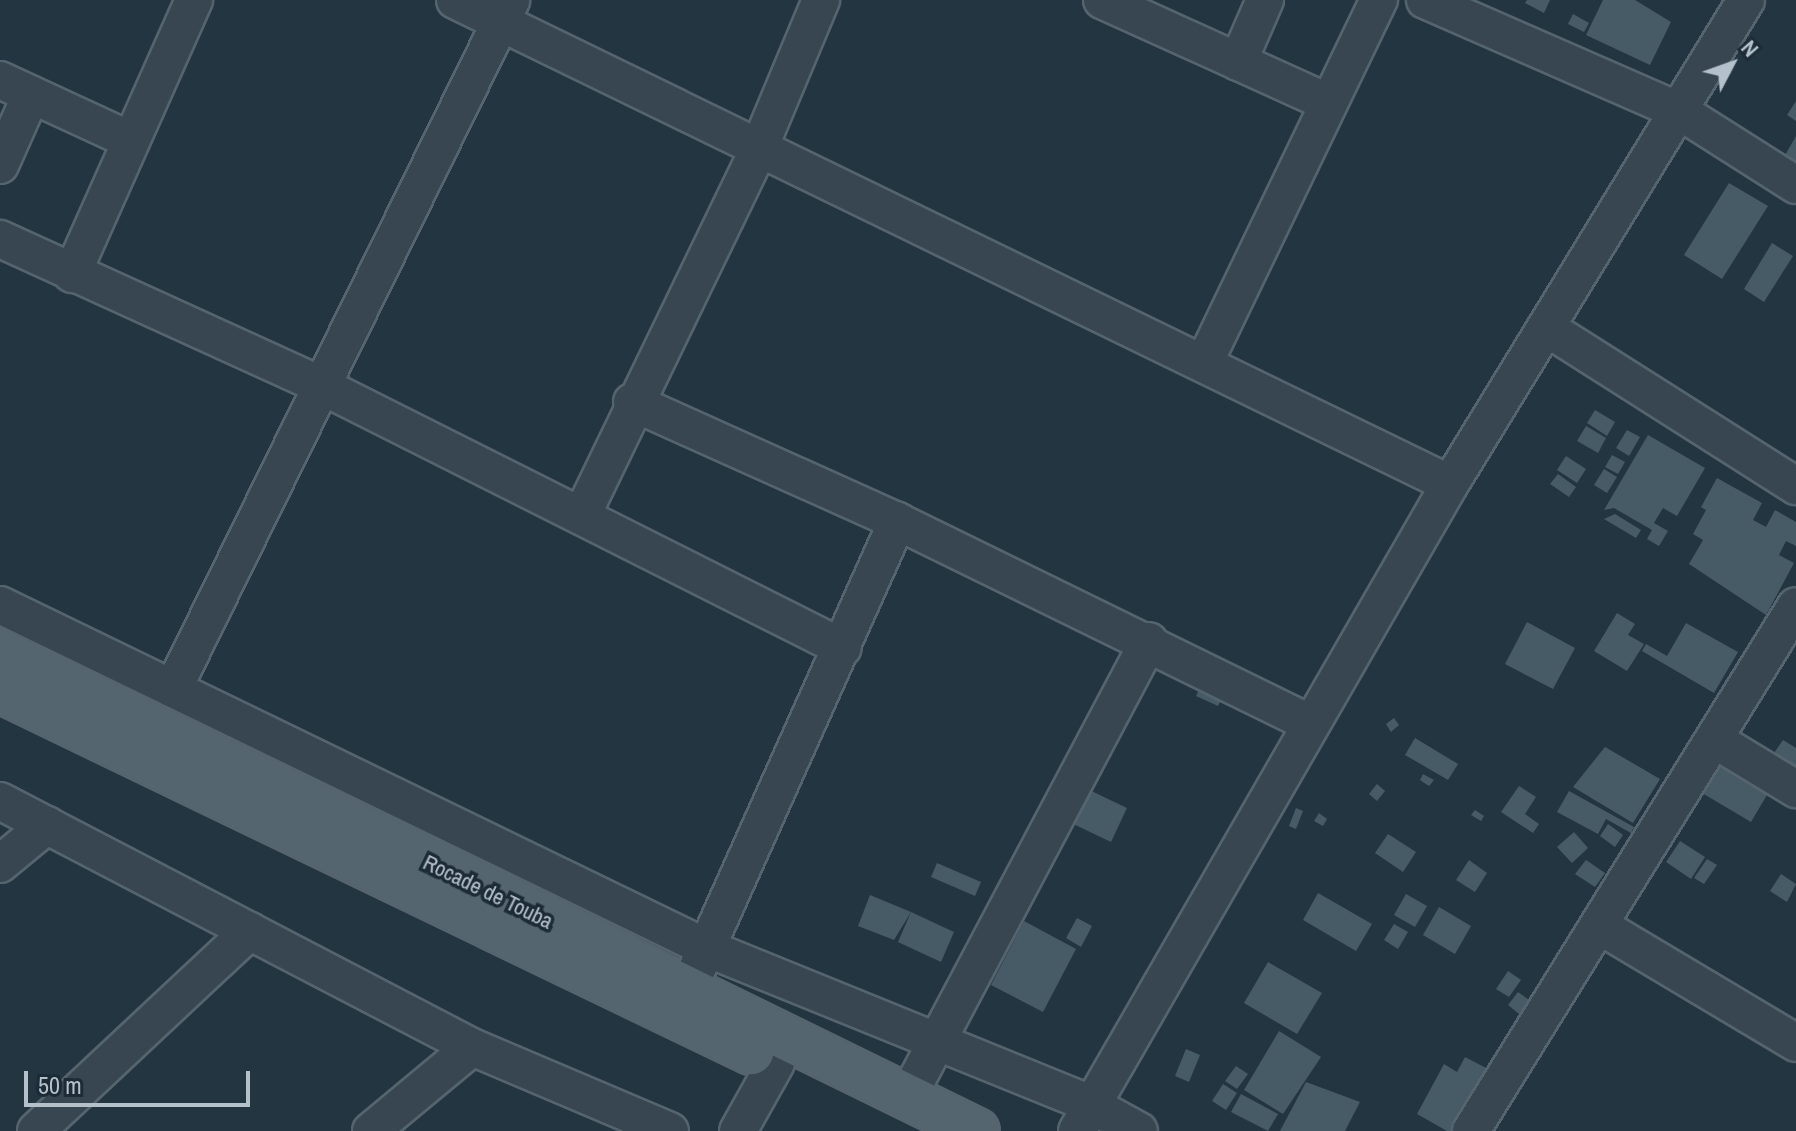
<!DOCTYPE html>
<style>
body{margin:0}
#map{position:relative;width:1796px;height:1131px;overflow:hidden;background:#233540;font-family:"Archivo Narrow",sans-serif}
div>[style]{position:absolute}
.building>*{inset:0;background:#475b66}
.roads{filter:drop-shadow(2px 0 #55646e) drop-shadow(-2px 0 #55646e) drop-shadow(0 2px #55646e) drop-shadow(0 -2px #55646e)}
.minor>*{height:36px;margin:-18px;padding:0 18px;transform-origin:18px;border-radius:18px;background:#374650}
.major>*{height:44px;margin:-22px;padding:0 22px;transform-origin:22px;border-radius:22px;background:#556570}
span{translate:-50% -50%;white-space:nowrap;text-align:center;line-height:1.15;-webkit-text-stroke:7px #1c2b35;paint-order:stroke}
.street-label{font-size:22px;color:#b4c1cb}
.north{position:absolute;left:1692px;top:24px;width:80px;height:80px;-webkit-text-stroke:6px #1c2b35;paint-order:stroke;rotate:49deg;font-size:22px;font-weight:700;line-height:32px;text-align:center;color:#b4c1cb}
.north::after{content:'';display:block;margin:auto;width:28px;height:36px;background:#b4c1cb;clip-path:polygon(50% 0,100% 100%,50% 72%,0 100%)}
.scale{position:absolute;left:24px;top:1071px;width:226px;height:36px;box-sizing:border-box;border:4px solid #b4c1cb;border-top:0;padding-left:10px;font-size:24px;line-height:28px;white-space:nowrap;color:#b4c1cb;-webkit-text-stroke:6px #1c2b35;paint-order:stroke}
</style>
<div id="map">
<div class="building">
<i style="clip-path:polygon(1550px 0,1544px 13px,1525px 3px,1527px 0)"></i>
<i style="clip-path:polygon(1603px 0,1635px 0,1671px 22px,1650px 65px,1586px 35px)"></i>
<i style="clip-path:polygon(1573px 14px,1589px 23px,1584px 32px,1568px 24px)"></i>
<i style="clip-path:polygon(1796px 101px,1796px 121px,1787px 115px)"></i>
<i style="clip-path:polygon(1796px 136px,1796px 164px,1784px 157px)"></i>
<i style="clip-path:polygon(1729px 183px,1768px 206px,1722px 279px,1684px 255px)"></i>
<i style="clip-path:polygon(1772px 243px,1793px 256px,1764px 302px,1744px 289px)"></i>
<i style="clip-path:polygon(1595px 410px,1615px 422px,1607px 436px,1587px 423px)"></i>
<i style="clip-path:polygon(1586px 426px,1606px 438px,1598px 453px,1577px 441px)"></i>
<i style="clip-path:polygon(1627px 430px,1640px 437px,1629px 456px,1616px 448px)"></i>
<i style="clip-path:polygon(1648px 435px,1705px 468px,1677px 516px,1663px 508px,1654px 523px,1668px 531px,1659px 546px,1647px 539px,1652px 530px,1614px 508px,1604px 510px)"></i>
<i style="clip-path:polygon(1612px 455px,1625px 462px,1618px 474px,1605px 467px)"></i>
<i style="clip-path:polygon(1566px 456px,1586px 469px,1577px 483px,1557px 470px)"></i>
<i style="clip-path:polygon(1604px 469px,1617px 477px,1607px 493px,1594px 485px)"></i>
<i style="clip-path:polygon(1558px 474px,1576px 487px,1569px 497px,1550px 484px)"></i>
<i style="clip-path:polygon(1717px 478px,1762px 503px,1753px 520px,1766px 527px,1775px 510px,1796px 522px,1796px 546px,1786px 541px,1779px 555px,1794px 563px,1766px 615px,1689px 564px,1703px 540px,1693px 534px,1706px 510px,1701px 507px)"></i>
<i style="clip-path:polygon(1615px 514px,1641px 530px,1636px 538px,1604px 519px)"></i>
<i style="clip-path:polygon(1617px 613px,1635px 624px,1628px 635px,1644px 644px,1627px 671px,1594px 651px)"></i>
<i style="clip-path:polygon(1527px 622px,1575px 648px,1553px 689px,1505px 664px)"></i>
<i style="clip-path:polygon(1686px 623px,1738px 652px,1714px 693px,1642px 651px,1646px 644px,1667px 656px)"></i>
<i style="clip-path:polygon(1205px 677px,1227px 688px,1218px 706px,1196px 696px)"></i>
<i style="clip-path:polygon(1394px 718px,1399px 725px,1391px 732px,1386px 724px)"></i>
<i style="clip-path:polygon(1415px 738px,1458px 764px,1448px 780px,1405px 755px)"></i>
<i style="clip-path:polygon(1783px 740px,1796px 748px,1796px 767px,1774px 753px)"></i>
<i style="clip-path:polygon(1605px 747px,1660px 779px,1633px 823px,1573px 787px)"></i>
<i style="clip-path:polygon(1724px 754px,1774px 783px,1751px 822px,1702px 793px)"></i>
<i style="clip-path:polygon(1423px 774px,1434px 780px,1429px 786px,1420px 780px)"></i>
<i style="clip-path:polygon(1377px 784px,1385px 791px,1377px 801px,1369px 794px)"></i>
<i style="clip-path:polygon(1519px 786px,1536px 797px,1525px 814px,1539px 824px,1533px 833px,1501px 812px)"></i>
<i style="clip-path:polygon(1083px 787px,1127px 808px,1111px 842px,1067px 821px)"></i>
<i style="clip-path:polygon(1569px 791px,1634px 827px,1631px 833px,1606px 819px,1598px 834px,1557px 812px)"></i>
<i style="clip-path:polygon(1296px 808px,1303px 811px,1296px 829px,1289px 826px)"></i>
<i style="clip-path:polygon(1475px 810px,1484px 816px,1481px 821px,1471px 815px)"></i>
<i style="clip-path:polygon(1319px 813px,1327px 819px,1323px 826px,1314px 821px)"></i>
<i style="clip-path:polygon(1608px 824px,1623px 835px,1615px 847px,1600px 836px)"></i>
<i style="clip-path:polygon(1574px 832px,1588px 848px,1572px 863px,1557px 847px)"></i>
<i style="clip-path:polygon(1388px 834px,1416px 852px,1403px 872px,1375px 853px)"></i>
<i style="clip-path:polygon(1680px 841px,1705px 857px,1691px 879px,1666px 862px)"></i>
<i style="clip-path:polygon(1707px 859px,1717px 865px,1704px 884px,1694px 878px)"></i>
<i style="clip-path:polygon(1469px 860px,1487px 873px,1475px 892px,1456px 880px)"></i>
<i style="clip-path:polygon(1586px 860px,1605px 873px,1595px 887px,1575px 874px)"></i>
<i style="clip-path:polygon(937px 863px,981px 882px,975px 896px,931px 877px)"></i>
<i style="clip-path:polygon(1781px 874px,1796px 884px,1787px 902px,1770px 891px)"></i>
<i style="clip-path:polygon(1318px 893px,1372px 924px,1356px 951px,1303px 920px)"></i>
<i style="clip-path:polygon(1406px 894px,1427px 906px,1415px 927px,1394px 915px)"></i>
<i style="clip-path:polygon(870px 895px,911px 912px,894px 940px,858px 926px)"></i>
<i style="clip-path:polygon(1439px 907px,1471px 926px,1455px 954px,1423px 935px)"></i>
<i style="clip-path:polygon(911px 912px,954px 932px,941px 962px,898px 942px)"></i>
<i style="clip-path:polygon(1077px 918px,1092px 926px,1081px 947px,1066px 938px)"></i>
<i style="clip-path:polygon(1024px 921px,1076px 949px,1043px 1012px,991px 985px)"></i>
<i style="clip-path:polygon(1394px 924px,1408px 932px,1398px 949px,1384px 940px)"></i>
<i style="clip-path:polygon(1268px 962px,1322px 993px,1297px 1034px,1244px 1003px)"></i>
<i style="clip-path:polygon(1508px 971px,1521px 980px,1509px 997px,1496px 989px)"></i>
<i style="clip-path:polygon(1518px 992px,1529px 1000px,1519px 1014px,1508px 1005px)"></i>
<i style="clip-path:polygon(1279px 1031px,1321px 1057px,1283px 1114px,1244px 1090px)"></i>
<i style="clip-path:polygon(1186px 1049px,1200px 1055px,1189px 1082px,1175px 1076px)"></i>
<i style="clip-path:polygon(1465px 1057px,1490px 1070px,1456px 1131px,1447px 1131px,1417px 1114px,1444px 1064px,1457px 1072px)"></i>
<i style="clip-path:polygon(1236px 1066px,1248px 1074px,1237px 1089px,1225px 1081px)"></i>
<i style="clip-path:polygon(1306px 1082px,1360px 1102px,1345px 1131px,1280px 1131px)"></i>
<i style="clip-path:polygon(1223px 1084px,1237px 1093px,1226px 1110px,1212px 1101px)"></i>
<i style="clip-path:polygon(1241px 1094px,1278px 1114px,1268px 1131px,1231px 1112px)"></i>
</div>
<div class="roads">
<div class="minor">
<i style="left:455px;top:0;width:1106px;rotate:25.94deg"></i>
<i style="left:1102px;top:0;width:249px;rotate:24.4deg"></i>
<i style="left:1425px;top:0;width:279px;rotate:23.6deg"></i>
<i style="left:1681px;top:112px;width:136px;rotate:32.4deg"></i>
<i style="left:1238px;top:62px;width:68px;rotate:-66.5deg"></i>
<i style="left:0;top:80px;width:143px;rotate:24.8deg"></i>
<i style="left:0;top:165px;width:77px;rotate:-66.1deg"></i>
<i style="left:0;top:239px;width:352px;rotate:24.5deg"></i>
<i style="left:320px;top:385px;width:585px;rotate:26.7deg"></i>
<i style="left:72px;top:274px;width:300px;rotate:-66deg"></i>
<i style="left:1547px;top:328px;width:295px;rotate:32.4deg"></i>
<i style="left:1205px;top:361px;width:401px;rotate:-64.3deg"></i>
<i style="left:632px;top:402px;width:290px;rotate:24.2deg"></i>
<i style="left:897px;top:521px;width:459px;rotate:26.1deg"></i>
<i style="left:583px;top:513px;width:400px;rotate:-64.2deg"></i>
<i style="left:757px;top:153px;width:166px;rotate:-67.3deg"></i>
<i style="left:0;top:605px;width:788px;rotate:25.88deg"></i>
<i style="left:709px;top:949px;width:409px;rotate:22.1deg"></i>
<i style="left:1088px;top:1103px;width:58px;rotate:28.8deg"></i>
<i style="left:173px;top:689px;width:767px;rotate:-63.84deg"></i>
<i style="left:1715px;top:740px;width:95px;rotate:31.2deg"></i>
<i style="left:0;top:801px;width:532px;rotate:27.53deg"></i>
<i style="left:472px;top:1047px;width:215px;rotate:23deg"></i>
<i style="left:0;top:864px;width:61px;rotate:-39.7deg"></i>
<i style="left:1600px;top:926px;width:228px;rotate:30.8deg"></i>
<i style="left:697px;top:969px;width:491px;rotate:-65.9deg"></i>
<i style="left:907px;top:1098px;width:517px;rotate:-62.1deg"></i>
<i style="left:36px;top:1131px;width:293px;rotate:-43.1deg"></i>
<i style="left:371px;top:1131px;width:131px;rotate:-39.7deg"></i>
<i style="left:738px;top:1131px;width:78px;rotate:-60.8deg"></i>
<i style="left:1077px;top:1131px;width:747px;rotate:-60.04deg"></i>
<i style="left:1450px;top:484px;width:567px;rotate:-58.55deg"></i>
<i style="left:1471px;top:1131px;width:617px;rotate:-58.24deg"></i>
</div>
<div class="major">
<i style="left:0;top:652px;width:1088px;rotate:26.12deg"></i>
<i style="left:0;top:690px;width:834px;rotate:25.74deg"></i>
</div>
</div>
<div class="street-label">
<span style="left:488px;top:892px;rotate:26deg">Rocade de Touba</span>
</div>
<div class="north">N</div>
<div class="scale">50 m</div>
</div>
